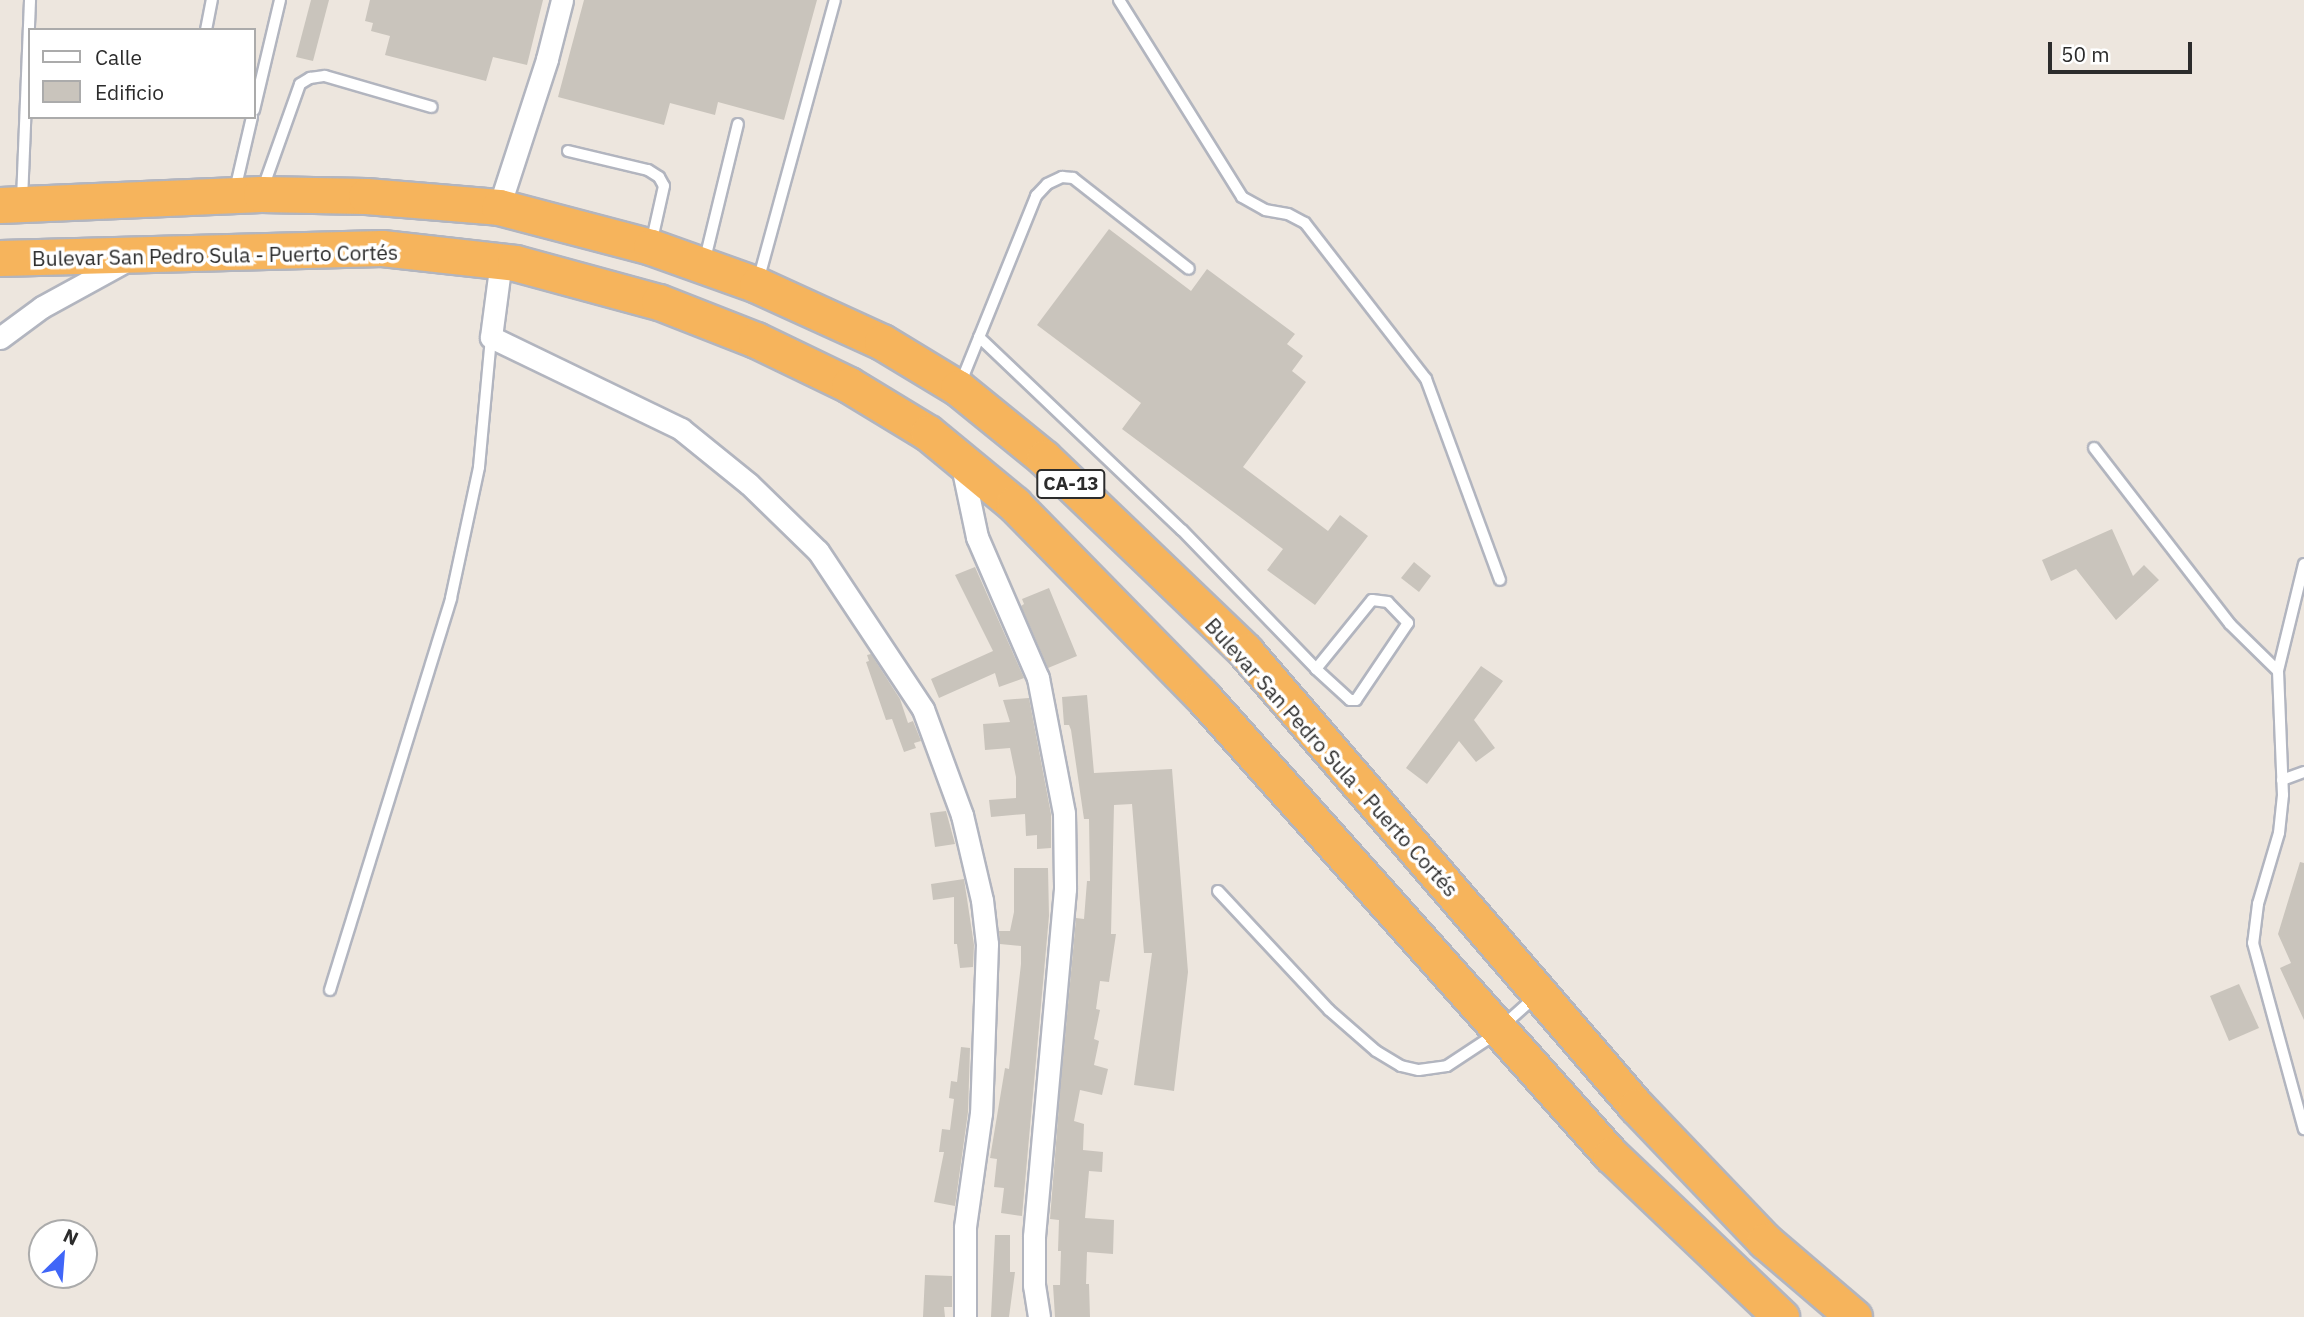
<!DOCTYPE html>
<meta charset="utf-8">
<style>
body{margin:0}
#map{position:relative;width:2304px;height:1317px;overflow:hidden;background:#ede6de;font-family:"IBM Plex Sans",sans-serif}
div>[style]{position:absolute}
.building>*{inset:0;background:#c9c4bc}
.roads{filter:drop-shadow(2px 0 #b2b5bf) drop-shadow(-2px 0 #b2b5bf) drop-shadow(0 2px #b2b5bf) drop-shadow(0 -2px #b2b5bf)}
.service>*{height:10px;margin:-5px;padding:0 5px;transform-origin:5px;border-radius:5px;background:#fff}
.minor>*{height:21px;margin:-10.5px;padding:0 10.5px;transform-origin:10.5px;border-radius:10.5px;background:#fff}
.trunk>*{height:35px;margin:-17.5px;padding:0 17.5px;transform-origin:17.5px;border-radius:17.5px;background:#f6b45c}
span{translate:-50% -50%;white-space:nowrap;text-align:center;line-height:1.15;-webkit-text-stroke:7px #fff;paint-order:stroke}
.shield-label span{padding:2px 5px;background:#fff;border:2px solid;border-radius:5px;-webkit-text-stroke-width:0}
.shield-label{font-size:19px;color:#2c2c2c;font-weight:700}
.street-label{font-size:21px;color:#2c2c2c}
.legend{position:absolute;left:28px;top:28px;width:228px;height:91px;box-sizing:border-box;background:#fff;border:2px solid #ababab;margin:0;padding:9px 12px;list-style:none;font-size:21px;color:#2c2c2c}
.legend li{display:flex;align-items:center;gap:14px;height:35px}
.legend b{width:35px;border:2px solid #ababab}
.north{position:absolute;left:28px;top:1219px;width:70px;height:70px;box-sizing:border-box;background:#fff;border:2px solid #ababab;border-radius:50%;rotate:25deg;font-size:19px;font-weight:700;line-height:28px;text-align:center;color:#2c2c2c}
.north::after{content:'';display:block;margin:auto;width:24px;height:32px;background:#4066f8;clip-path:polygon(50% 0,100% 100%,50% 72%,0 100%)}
.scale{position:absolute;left:2048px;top:42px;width:144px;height:32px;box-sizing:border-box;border:4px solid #2c2c2c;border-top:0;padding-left:9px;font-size:21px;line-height:24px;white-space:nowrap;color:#2c2c2c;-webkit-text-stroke:5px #fff;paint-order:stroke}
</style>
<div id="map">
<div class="building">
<i style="clip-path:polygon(311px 0,329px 0,313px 61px,296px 57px)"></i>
<i style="clip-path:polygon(370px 0,543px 0,527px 65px,493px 57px,486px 81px,385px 55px,390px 36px,371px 31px,373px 23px,365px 21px)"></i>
<i style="clip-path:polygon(584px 0,817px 0,784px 120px,718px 102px,715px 115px,670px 103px,664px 125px,558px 97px)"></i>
<i style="clip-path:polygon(1109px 229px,1191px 291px,1207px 269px,1295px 334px,1287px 344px,1303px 356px,1292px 371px,1306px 382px,1243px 467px,1328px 531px,1340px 515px,1368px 536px,1315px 605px,1267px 570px,1283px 549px,1122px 429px,1141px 403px,1037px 325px)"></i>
<i style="clip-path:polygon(2112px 529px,2133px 576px,2144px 565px,2159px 580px,2116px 620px,2076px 569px,2051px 581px,2042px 560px)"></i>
<i style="clip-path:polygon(1414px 562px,1431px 576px,1419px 592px,1401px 578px)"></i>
<i style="clip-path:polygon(975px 567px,1024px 678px,999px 687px,995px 673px,939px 698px,931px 679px,993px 651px,955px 575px)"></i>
<i style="clip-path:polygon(1049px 588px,1077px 656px,1048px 668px,1021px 606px,1024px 604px,1022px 599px)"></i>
<i style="clip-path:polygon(871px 654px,900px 699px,908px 723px,913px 721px,921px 741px,914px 743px,916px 748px,904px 752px,892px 719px,886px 720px,866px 662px,869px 661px,867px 655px)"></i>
<i style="clip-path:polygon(1481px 666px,1503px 681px,1474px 720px,1495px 748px,1476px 762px,1459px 741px,1427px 784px,1406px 768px)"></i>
<i style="clip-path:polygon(1087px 695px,1094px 773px,1172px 769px,1188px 972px,1174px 1091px,1134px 1085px,1152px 953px,1144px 953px,1132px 804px,1114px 805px,1111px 934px,1116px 934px,1109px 982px,1100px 981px,1096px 1009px,1100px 1010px,1094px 1039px,1099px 1041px,1094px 1065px,1108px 1069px,1102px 1095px,1080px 1090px,1074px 1121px,1084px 1124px,1083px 1150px,1103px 1152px,1102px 1172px,1089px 1171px,1085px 1218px,1114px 1220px,1113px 1254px,1087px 1252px,1086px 1284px,1089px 1284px,1090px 1317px,1055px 1317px,1053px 1285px,1060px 1285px,1061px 1251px,1058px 1251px,1059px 1220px,1050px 1219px,1060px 1092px,1076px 918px,1084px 919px,1087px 881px,1090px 881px,1089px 819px,1084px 819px,1071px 730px,1069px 725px,1064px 725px,1062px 697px)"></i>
<i style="clip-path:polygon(1029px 698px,1051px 814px,1051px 848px,1037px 849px,1037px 835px,1026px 836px,1025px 814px,991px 817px,989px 800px,1016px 798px,1016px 777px,1010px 748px,985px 750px,983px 724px,1010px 722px,1003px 700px)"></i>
<i style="clip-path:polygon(946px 811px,955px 844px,935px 847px,930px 813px)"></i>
<i style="clip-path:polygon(2300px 862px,2304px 863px,2304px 1020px,2280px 968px,2291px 963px,2278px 934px)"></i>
<i style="clip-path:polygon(1014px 868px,1048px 868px,1049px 916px,1022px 1216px,1001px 1213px,1004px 1188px,994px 1187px,997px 1159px,990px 1158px,1005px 1068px,1009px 1069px,1021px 964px,1021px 946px,1000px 944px,999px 931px,1010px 931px,1014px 912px)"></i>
<i style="clip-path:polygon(964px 879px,974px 945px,973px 967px,960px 968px,957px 944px,954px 944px,954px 897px,933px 900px,931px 884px)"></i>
<i style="clip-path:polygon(2239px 984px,2259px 1028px,2229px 1041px,2210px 996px)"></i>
<i style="clip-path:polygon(961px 1047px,970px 1048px,968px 1112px,955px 1206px,934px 1202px,944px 1152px,939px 1152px,942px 1129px,950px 1130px,954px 1099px,949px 1098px,951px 1081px,957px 1082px)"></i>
<i style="clip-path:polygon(995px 1235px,1010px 1235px,1010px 1272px,1015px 1272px,1009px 1317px,991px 1317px)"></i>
<i style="clip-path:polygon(925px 1275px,952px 1276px,952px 1307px,944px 1307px,945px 1317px,923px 1317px)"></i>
</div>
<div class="roads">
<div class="service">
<i style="left:1119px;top:0;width:232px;rotate:58deg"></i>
<i style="left:1242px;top:197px;width:26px;rotate:29deg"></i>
<i style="left:1265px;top:210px;width:23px;rotate:10deg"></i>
<i style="left:1288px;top:214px;width:19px;rotate:28deg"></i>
<i style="left:1305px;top:223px;width:197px;rotate:52.2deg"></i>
<i style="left:1426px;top:379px;width:214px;rotate:69.8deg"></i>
<i style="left:206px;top:30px;width:31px;rotate:-79deg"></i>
<i style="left:254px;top:110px;width:113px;rotate:-76.7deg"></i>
<i style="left:568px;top:151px;width:82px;rotate:13.4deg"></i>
<i style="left:648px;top:170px;width:13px;rotate:32deg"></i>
<i style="left:659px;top:177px;width:10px;rotate:61deg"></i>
<i style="left:664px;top:186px;width:59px;rotate:102.6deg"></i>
<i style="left:263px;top:188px;width:110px;rotate:-70.4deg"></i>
<i style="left:300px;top:84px;width:12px;rotate:-31deg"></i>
<i style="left:310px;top:78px;width:15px;rotate:-8deg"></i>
<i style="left:325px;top:76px;width:111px;rotate:16.2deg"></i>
<i style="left:235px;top:190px;width:75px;rotate:-76.9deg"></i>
<i style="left:22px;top:200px;width:200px;rotate:-87.7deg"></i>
<i style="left:704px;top:263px;width:143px;rotate:-76.3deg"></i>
<i style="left:758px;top:281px;width:291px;rotate:-74.7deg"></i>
<i style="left:979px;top:337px;width:280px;rotate:43.6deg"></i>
<i style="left:1182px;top:530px;width:193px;rotate:46deg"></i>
<i style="left:1316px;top:669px;width:46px;rotate:42.4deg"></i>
<i style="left:1350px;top:700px;width:6px"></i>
<i style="left:1356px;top:700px;width:93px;rotate:-56deg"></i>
<i style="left:1408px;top:623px;width:29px;rotate:-134deg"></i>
<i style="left:1388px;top:602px;width:16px;rotate:-173deg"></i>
<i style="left:1372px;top:600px;width:89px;rotate:129.1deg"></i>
<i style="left:961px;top:382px;width:201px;rotate:-68deg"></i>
<i style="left:1036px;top:196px;width:16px;rotate:-47deg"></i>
<i style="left:1047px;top:184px;width:17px;rotate:-25deg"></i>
<i style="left:1062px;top:177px;width:11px;rotate:5deg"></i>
<i style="left:1073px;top:178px;width:147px;rotate:38.1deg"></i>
<i style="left:2094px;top:448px;width:222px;rotate:52.3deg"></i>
<i style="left:2230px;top:624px;width:67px;rotate:44.4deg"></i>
<i style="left:2304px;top:564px;width:110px;rotate:103.7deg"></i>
<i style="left:2278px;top:671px;width:124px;rotate:87.7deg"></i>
<i style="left:2283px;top:795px;width:38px;rotate:96deg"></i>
<i style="left:2279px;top:833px;width:74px;rotate:106.5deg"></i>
<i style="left:2258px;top:904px;width:39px;rotate:97deg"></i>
<i style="left:2253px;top:943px;width:193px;rotate:74.7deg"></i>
<i style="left:2282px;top:780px;width:23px;rotate:-20deg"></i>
<i style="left:1218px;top:891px;width:163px;rotate:47deg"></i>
<i style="left:1329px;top:1010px;width:62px;rotate:41.1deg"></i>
<i style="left:1376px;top:1051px;width:29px;rotate:31deg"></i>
<i style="left:1401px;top:1066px;width:18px;rotate:13deg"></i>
<i style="left:1419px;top:1070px;width:28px;rotate:-8deg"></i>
<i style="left:1447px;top:1066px;width:49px;rotate:-33.4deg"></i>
<i style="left:1488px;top:1039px;width:63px;rotate:-41.8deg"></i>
<i style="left:330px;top:990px;width:410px;rotate:-72.8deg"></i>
<i style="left:451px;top:598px;width:134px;rotate:-77.9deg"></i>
<i style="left:479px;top:467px;width:131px;rotate:-84.7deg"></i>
</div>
<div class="minor">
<i style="left:499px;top:207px;width:156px;rotate:-72deg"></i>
<i style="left:547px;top:59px;width:61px;rotate:-75.7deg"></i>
<i style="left:501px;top:261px;width:77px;rotate:97.5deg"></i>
<i style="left:491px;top:337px;width:211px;rotate:25.8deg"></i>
<i style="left:681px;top:429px;width:87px;rotate:39deg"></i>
<i style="left:749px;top:484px;width:96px;rotate:44.2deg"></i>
<i style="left:818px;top:551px;width:190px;rotate:56.4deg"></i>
<i style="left:923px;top:709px;width:113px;rotate:69.8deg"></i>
<i style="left:962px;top:815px;width:87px;rotate:76.8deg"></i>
<i style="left:982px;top:900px;width:44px;rotate:83.5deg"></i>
<i style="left:987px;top:944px;width:169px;rotate:92deg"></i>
<i style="left:981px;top:1113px;width:115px;rotate:98deg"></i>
<i style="left:965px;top:1227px;width:90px;rotate:90deg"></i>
<i style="left:0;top:338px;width:52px;rotate:-36.4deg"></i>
<i style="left:42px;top:307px;width:96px;rotate:-28.7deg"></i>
<i style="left:961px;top:461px;width:78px;rotate:78.1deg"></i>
<i style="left:977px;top:537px;width:154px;rotate:66.6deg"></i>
<i style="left:1038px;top:678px;width:137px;rotate:79.1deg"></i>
<i style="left:1064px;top:813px;width:76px;rotate:89.2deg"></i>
<i style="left:1065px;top:889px;width:348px;rotate:95.1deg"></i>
<i style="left:1034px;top:1236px;width:49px;rotate:90deg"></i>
<i style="left:1034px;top:1285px;width:32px;rotate:81deg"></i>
</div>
<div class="trunk">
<i style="left:0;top:205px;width:261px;rotate:-2.4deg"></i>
<i style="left:261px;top:194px;width:105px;rotate:1.1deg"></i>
<i style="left:366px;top:196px;width:133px;rotate:4.7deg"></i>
<i style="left:499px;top:207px;width:157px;rotate:14.7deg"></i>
<i style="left:651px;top:247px;width:113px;rotate:19.7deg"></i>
<i style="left:757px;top:285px;width:137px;rotate:24.5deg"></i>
<i style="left:882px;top:342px;width:89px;rotate:31.2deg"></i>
<i style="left:958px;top:388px;width:111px;rotate:39.1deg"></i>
<i style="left:1044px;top:458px;width:279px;rotate:43.8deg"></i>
<i style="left:1245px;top:651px;width:600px;rotate:49.33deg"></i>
<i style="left:1636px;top:1106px;width:187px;rotate:46.3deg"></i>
<i style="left:1765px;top:1241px;width:117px;rotate:40.5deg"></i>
<i style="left:0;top:258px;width:382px;rotate:-1.5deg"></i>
<i style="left:382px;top:248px;width:134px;rotate:6.4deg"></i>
<i style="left:515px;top:263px;width:149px;rotate:15.2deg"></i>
<i style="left:659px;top:302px;width:104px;rotate:21.4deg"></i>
<i style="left:756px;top:340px;width:103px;rotate:25.8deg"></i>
<i style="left:849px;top:385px;width:92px;rotate:31.3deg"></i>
<i style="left:928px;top:433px;width:112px;rotate:39.5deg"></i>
<i style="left:1014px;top:504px;width:269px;rotate:45.6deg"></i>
<i style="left:1202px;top:696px;width:615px;rotate:48.3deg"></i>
<i style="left:1611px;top:1155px;width:235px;rotate:43.6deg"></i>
</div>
</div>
<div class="shield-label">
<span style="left:1071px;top:484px">CA-13</span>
</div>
<div class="street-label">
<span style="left:215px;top:255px;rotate:-1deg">Bulevar San Pedro Sula - Puerto Cortés</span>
<span style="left:1332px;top:757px;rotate:48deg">Bulevar San Pedro Sula - Puerto Cortés</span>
</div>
<ul class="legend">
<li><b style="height:9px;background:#fff"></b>Calle</li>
<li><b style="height:19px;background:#c9c4bc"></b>Edificio</li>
</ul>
<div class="north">N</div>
<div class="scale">50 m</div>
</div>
